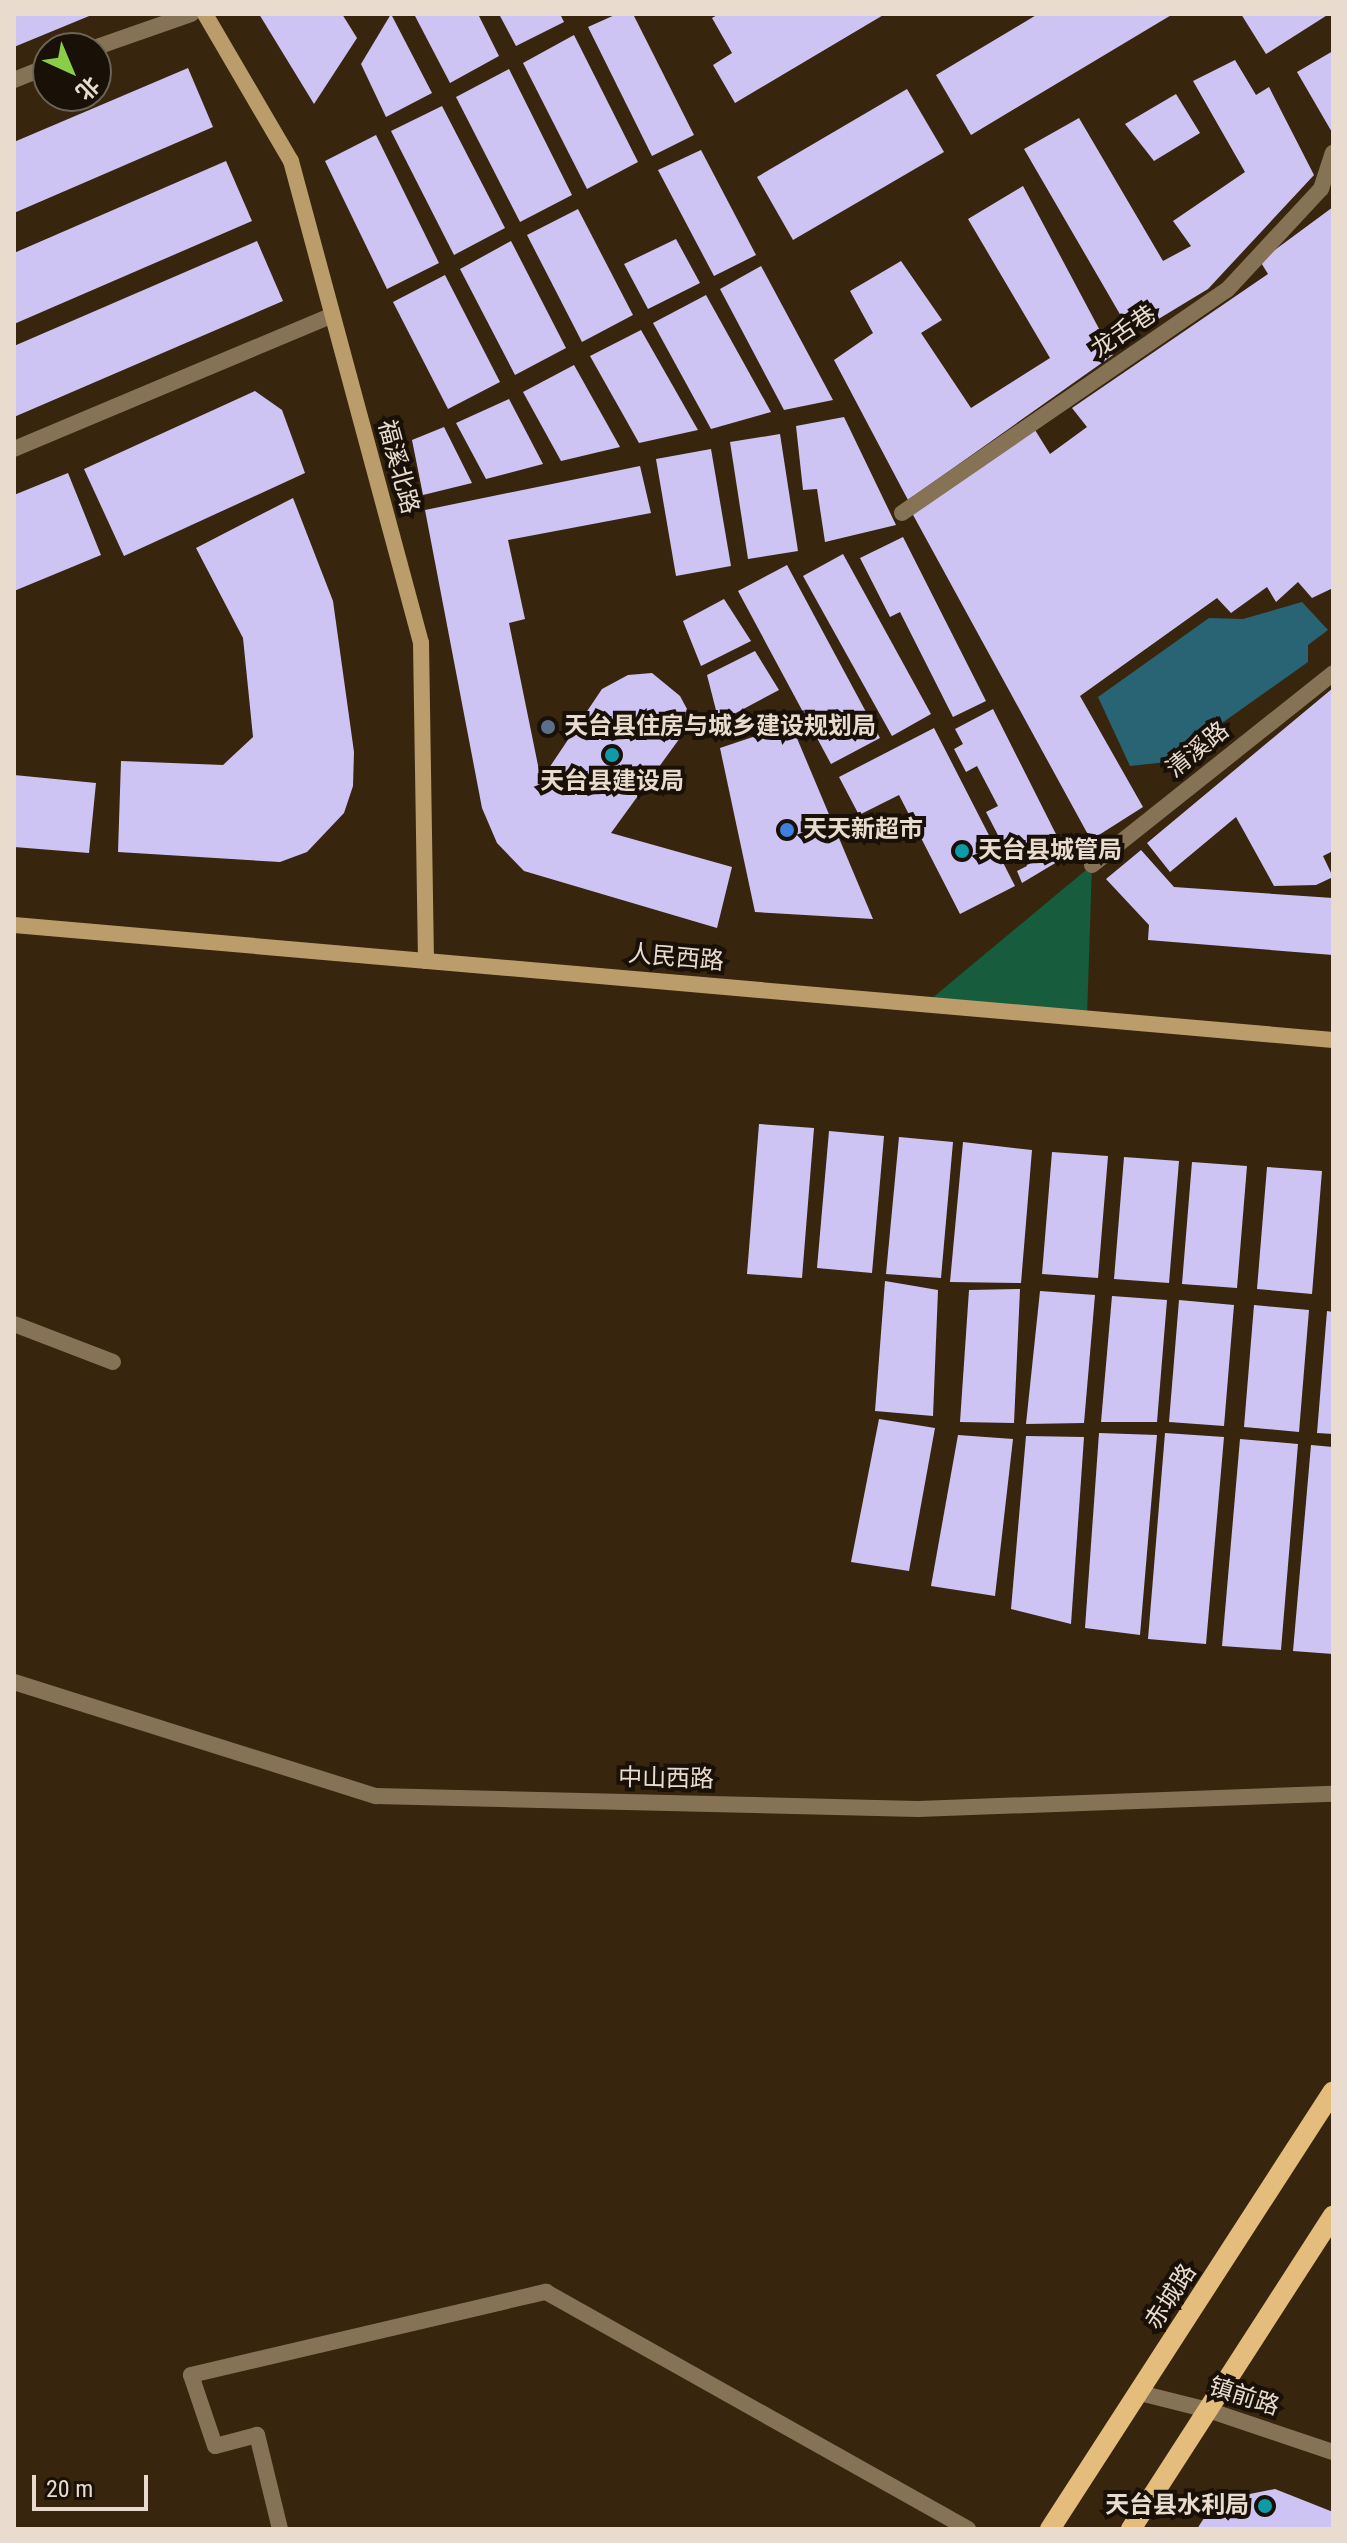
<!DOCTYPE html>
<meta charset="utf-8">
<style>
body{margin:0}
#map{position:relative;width:1347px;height:2543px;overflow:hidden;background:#38250e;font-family:"Roboto Condensed","Noto Sans SC",sans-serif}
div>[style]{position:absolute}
.green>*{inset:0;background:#165c3d}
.water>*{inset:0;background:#286474}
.building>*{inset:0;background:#cec4f4}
.pedestrian>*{height:16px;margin:-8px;padding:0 8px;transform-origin:8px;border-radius:8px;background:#867355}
.minor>*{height:16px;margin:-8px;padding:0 8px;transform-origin:8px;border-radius:8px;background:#867355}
.secondary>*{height:16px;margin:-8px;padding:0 8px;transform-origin:8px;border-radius:8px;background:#bb9d6b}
.primary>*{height:20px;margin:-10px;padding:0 10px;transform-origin:10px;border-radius:10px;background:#e4bd7c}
.dots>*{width:22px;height:22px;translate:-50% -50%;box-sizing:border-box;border:4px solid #191007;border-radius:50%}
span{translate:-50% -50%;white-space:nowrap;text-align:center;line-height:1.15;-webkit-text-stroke:8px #191007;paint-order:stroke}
.street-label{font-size:24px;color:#e9dccf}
.poi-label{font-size:24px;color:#e9dccf;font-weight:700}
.left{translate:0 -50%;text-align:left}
.right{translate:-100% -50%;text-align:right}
.frame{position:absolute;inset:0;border:16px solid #e9dccf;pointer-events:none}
.north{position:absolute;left:32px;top:32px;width:80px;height:80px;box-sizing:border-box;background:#191007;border:2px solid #6c6257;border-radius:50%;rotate:136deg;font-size:22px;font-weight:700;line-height:32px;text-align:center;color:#e9dccf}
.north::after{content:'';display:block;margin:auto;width:28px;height:36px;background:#8ace47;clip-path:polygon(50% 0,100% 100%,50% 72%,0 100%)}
.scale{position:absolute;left:32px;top:2475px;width:116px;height:36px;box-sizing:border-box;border:4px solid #e9dccf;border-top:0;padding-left:10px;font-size:24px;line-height:28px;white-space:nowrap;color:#e9dccf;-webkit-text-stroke:6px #191007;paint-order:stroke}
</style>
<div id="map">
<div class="green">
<i style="clip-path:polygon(1092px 865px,1087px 1018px,925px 1004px)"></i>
</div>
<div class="water">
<i style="clip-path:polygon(1302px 602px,1328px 630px,1308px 645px,1308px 662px,1167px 762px,1130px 766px,1098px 697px,1209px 618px,1243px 619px)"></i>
</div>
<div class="building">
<i style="clip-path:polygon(14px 14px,94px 14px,14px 47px)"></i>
<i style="clip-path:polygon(259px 14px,342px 14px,357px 38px,314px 104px)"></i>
<i style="clip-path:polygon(391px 14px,432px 93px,386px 117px,361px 64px)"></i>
<i style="clip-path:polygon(414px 14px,478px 14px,499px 56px,450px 83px)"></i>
<i style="clip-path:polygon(499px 14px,560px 14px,564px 22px,516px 46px)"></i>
<i style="clip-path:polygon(617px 14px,633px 14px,694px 135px,652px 156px,588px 27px)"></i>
<i style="clip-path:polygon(719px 14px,885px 14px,735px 103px,713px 65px,732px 53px,712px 18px)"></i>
<i style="clip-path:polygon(1038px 14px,1173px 14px,971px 135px,936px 75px)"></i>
<i style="clip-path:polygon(1241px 14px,1329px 14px,1266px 54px)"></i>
<i style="clip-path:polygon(574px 35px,638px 162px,587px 189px,523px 63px)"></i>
<i style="clip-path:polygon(1333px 51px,1333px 134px,1297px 72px)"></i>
<i style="clip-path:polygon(1235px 60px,1256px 95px,1269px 87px,1314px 175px,1208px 289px,1132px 335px,1024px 149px,1079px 118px,1163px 261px,1191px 246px,1173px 221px,1245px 172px,1193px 81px)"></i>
<i style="clip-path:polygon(188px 68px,213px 127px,14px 213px,14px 142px)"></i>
<i style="clip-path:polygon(509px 69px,572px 195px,520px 222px,456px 97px)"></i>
<i style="clip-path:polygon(907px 89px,944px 152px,793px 240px,757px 177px)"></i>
<i style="clip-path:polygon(1176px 94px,1200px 133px,1154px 161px,1125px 124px)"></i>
<i style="clip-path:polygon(442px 106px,505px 228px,454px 255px,391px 131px)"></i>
<i style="clip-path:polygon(376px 135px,439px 263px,387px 289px,325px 161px)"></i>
<i style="clip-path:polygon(701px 150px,756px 255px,714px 276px,658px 170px)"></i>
<i style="clip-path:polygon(226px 161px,252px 221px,14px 324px,14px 253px)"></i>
<i style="clip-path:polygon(1023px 186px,1113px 355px,908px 500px,834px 360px,873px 333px,850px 291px,901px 261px,942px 320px,921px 333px,971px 408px,1050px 358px,968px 219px)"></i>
<i style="clip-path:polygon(1333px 207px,1333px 588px,1312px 598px,1298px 582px,1276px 602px,1267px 587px,1231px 613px,1217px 598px,1080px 696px,1143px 807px,1091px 840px,912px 513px,1035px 430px,1050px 454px,1087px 427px,1072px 408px,1268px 274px,1260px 261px)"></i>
<i style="clip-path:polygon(578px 209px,633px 315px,582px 342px,527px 235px)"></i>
<i style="clip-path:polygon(676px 239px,700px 283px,648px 309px,624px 264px)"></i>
<i style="clip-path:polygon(257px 241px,283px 301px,14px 417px,14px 346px)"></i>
<i style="clip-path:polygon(511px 241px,566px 348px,515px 375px,460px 269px)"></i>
<i style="clip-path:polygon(761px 266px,833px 400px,784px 410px,720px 289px)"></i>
<i style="clip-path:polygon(445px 275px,500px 382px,448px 409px,393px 302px)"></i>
<i style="clip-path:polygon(706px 295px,771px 412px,711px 429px,653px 323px)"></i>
<i style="clip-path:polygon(641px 330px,698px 430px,639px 443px,590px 356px)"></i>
<i style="clip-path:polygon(574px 365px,620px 447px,561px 461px,523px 392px)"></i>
<i style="clip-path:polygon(255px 391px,282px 410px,305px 473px,124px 556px,84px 469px)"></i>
<i style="clip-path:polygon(509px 399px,543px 464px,486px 479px,456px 423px)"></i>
<i style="clip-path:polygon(844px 417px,896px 525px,825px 542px,817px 489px,803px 490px,796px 426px)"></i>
<i style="clip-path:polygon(444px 427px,472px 483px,423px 495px,412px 440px)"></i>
<i style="clip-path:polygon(780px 434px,798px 551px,748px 559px,730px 442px)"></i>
<i style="clip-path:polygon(711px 449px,731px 566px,676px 576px,656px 459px)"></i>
<i style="clip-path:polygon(640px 466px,651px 513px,508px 540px,525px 619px,509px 623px,541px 780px,602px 689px,628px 675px,652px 673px,680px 696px,687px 709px,685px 731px,611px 833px,732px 867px,717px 928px,524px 871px,497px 843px,482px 808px,425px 510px)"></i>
<i style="clip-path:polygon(68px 473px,101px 555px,14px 591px,14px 495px)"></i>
<i style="clip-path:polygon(293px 498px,333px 601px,354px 752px,353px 786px,344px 813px,307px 852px,280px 862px,118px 852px,121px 761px,223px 765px,253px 737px,243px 638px,196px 548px)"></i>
<i style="clip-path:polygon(903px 537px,986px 701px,953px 717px,900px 612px,890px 617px,860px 558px)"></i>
<i style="clip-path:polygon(843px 554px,931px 714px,892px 736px,803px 576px)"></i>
<i style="clip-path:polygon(787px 565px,880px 738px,831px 764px,738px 591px)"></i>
<i style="clip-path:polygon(724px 599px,751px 641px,701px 666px,683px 621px)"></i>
<i style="clip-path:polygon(755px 651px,779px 690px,719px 722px,707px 675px)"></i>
<i style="clip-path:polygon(1333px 688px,1333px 851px,1323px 856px,1333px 877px,1316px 885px,1274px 886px,1236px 817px,1170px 872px,1147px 843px)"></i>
<i style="clip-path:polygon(993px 709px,1067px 856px,1022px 883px,1017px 871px,1027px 866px,1012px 836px,1001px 841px,986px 812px,998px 806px,977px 766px,966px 772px,954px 749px,963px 744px,955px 729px)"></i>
<i style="clip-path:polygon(791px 724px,873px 919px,755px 912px,720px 748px)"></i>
<i style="clip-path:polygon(934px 728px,1015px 886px,960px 914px,899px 795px,859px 815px,839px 777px)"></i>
<i style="clip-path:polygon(14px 775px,96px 783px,89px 853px,14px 847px)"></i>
<i style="clip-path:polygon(1141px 850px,1174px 887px,1333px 898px,1333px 955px,1148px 940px,1149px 925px,1106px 879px)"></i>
<i style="clip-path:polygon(759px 1124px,814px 1128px,802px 1278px,747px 1274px)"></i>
<i style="clip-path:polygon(829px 1131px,884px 1136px,872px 1273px,817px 1268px)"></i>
<i style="clip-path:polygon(899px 1137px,953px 1142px,941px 1278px,886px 1274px)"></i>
<i style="clip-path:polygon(963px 1142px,1032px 1150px,1021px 1283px,950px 1282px)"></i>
<i style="clip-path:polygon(1052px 1152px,1108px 1156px,1098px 1278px,1042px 1274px)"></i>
<i style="clip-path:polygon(1124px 1157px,1179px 1161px,1169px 1283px,1114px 1279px)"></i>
<i style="clip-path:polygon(1192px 1162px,1247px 1166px,1237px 1288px,1182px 1284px)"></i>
<i style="clip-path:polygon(1267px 1167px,1322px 1171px,1312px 1294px,1257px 1289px)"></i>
<i style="clip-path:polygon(885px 1281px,938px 1290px,933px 1416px,875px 1411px)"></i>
<i style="clip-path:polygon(1020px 1289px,1014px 1423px,960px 1422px,969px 1290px)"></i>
<i style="clip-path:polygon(1040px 1291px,1095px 1295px,1084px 1423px,1026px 1424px)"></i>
<i style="clip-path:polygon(1112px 1296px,1167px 1300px,1157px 1422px,1101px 1422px)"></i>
<i style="clip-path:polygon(1179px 1300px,1234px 1305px,1224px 1426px,1169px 1422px)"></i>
<i style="clip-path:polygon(1254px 1305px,1309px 1310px,1299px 1432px,1244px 1427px)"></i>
<i style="clip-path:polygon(1327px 1311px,1333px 1312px,1333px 1434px,1317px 1433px)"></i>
<i style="clip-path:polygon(879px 1419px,935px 1428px,909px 1571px,851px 1562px)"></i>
<i style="clip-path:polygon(1099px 1433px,1157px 1435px,1140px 1635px,1085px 1628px)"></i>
<i style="clip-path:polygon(1165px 1433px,1224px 1437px,1206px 1644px,1148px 1639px)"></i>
<i style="clip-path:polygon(958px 1435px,1013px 1439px,995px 1596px,931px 1586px)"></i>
<i style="clip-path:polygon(1026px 1436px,1084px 1437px,1071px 1624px,1011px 1609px)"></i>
<i style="clip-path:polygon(1240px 1439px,1298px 1444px,1281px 1650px,1222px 1646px)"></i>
<i style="clip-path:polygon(1311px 1445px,1333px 1447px,1333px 1654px,1293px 1651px)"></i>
<i style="clip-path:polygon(1275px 2489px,1333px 2512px,1333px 2529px,1197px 2529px,1215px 2501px)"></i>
</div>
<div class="pedestrian">
<i style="left:902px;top:513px;width:394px;rotate:-34.5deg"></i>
<i style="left:1227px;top:290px;width:138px;rotate:-47.1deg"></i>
<i style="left:1321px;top:189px;width:38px;rotate:-72deg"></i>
<i style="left:1092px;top:865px;width:308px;rotate:-38.5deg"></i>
<i style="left:14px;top:1324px;width:106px;rotate:21deg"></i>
<i style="left:14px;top:1682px;width:380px;rotate:17.5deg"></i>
<i style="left:376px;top:1796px;width:542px;rotate:1.37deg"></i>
<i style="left:918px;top:1809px;width:415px;rotate:-2.1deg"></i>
<i style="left:280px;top:2529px;width:97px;rotate:-103.7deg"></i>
<i style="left:257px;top:2435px;width:43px;rotate:165.3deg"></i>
<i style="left:215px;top:2446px;width:75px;rotate:-108.7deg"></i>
<i style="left:191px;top:2375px;width:365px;rotate:-13.2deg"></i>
<i style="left:546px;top:2292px;width:484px;rotate:29.3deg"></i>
</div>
<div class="minor">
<i style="left:94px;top:48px;width:103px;rotate:-19.3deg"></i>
<i style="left:14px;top:80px;width:37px;rotate:-22deg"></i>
<i style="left:14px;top:449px;width:345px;rotate:-22.8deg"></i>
<i style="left:1140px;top:2393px;width:70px;rotate:14deg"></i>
<i style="left:1208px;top:2410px;width:132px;rotate:18.6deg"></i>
</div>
<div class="secondary">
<i style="left:205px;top:14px;width:170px;rotate:59.7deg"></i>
<i style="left:291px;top:161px;width:499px;rotate:74.9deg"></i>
<i style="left:421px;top:643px;width:318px;rotate:89.1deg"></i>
<i style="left:14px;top:925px;width:1324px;rotate:4.98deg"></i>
</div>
<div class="primary">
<i style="left:1050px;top:2529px;width:521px;rotate:-57.13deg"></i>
<i style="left:1131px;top:2529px;width:373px;rotate:-57.2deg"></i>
</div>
<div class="dots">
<i style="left:548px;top:727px;background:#5c6f8a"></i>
<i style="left:612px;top:755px;background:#0f9aa8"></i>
<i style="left:787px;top:830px;background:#3f7fe0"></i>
<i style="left:962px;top:851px;background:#0f9aa8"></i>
<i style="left:1265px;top:2506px;background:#0f9aa8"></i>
</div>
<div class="street-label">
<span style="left:1124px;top:332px;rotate:-34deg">龙舌巷</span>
<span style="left:398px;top:467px;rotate:75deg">福溪北路</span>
<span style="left:1198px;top:750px;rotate:-39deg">清溪路</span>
<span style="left:676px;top:958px;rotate:5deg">人民西路</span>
<span style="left:666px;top:1779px;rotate:1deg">中山西路</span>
<span style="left:1171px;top:2297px;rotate:-57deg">赤城路</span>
<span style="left:1244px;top:2397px;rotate:18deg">镇前路</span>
</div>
<div class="poi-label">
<span class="left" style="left:564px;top:727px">天台县住房与城乡建设规划局</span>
<span style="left:612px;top:782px">天台县建设局</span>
<span class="left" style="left:803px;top:830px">天天新超市</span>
<span class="left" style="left:978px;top:851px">天台县城管局</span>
<span class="right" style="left:1249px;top:2506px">天台县水利局</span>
</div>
<div class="frame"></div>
<div class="north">北</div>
<div class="scale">20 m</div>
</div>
